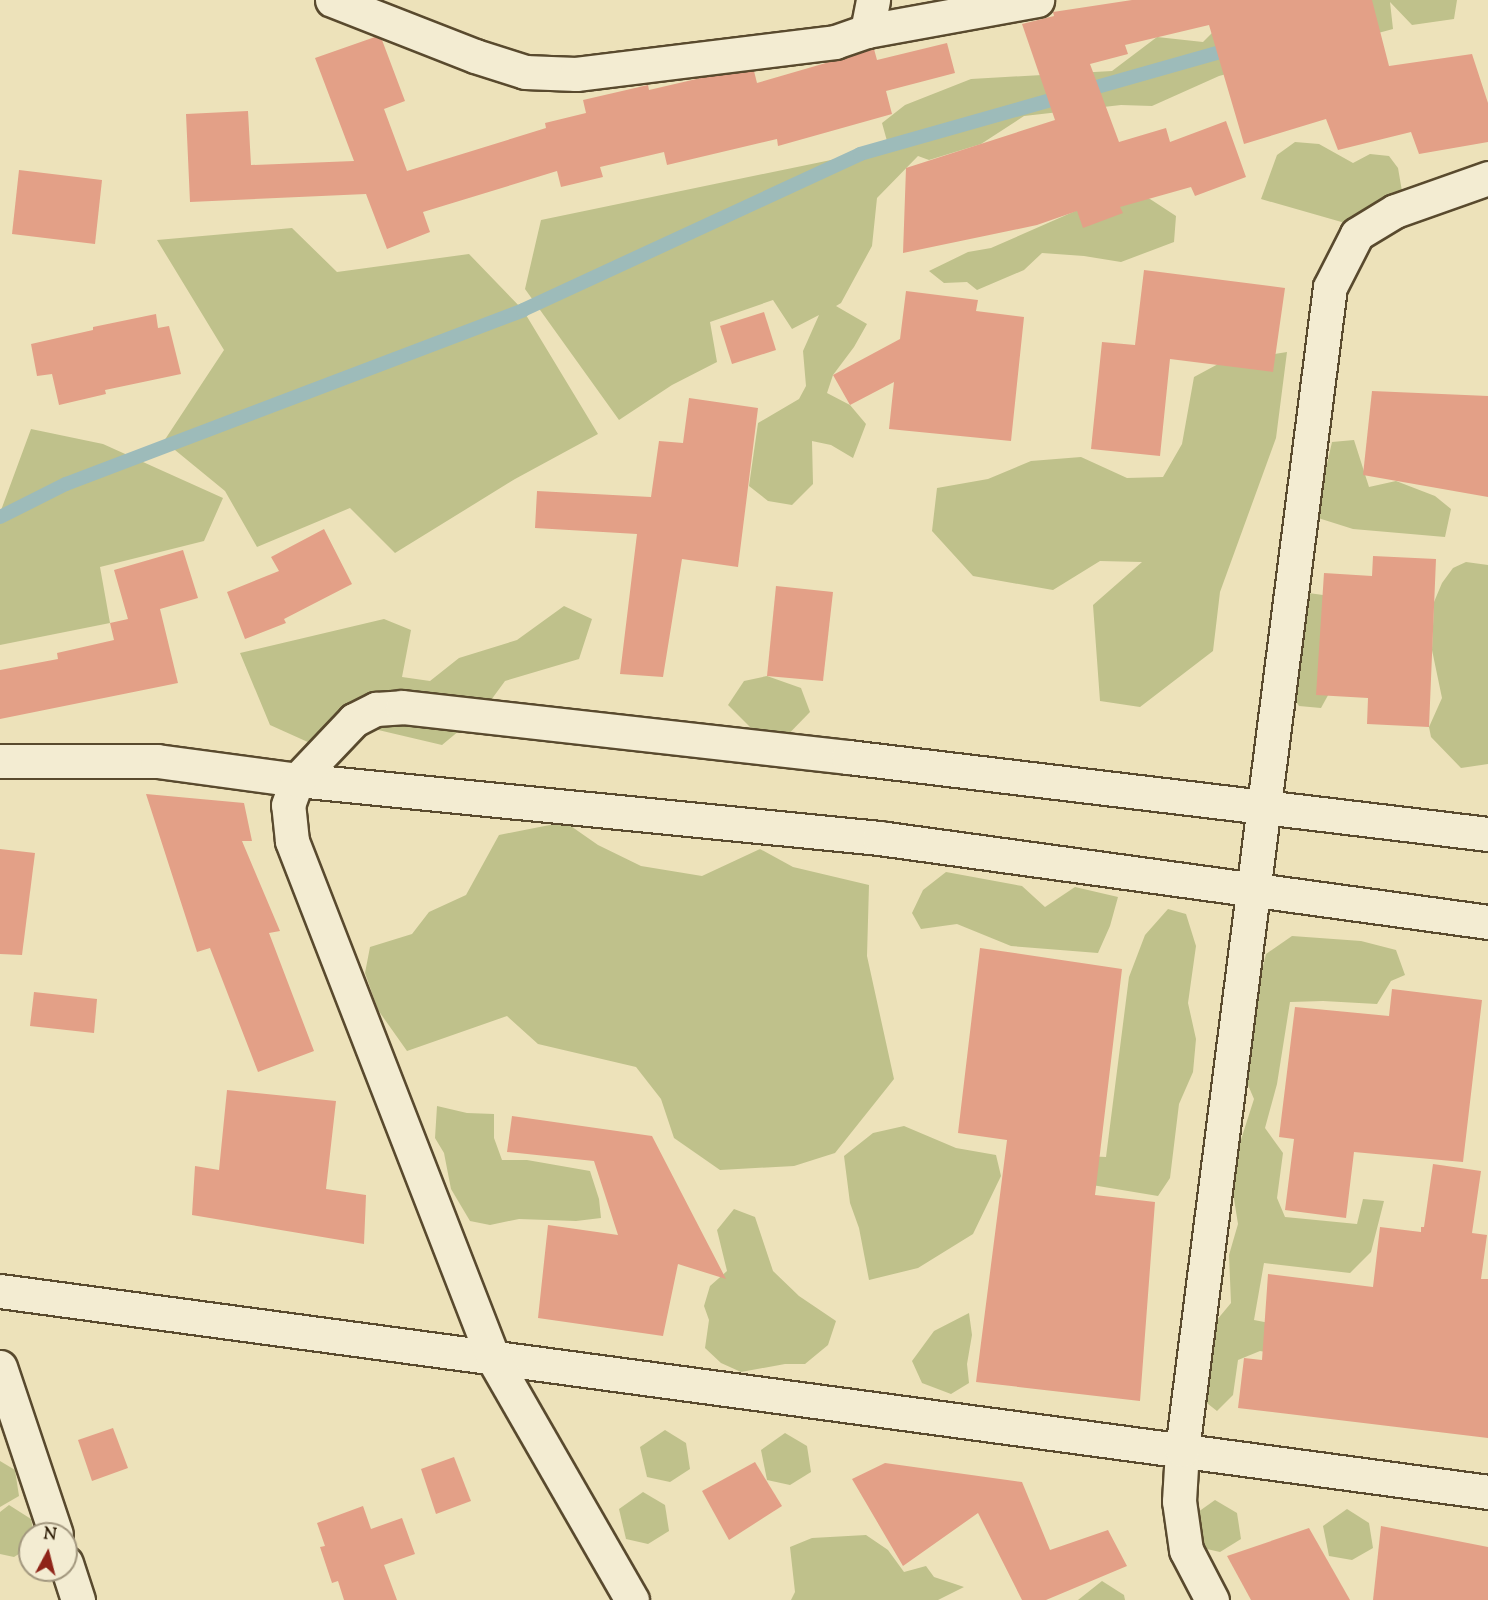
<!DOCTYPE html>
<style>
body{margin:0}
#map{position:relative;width:1488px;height:1600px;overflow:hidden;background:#ede2ba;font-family:"Sorts Mill Goudy",serif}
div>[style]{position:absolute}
.green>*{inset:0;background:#bfc18b}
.stream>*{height:14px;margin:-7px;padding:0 7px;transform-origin:7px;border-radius:7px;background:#9dbbba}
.building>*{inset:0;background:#e3a087}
.roads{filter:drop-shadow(2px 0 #594a2e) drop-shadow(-2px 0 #594a2e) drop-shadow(0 2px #594a2e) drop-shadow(0 -2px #594a2e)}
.minor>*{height:33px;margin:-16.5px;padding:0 16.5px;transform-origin:16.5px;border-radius:16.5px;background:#f3ecd2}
span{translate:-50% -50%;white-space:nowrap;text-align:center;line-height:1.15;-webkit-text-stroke:4.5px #f3ecd2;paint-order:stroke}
.north{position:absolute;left:18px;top:1522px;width:60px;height:60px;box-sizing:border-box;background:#f3ecd2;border:2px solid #a2977e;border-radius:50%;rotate:7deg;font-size:16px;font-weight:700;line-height:24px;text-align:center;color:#281700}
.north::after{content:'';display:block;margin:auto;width:21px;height:27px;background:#8f2418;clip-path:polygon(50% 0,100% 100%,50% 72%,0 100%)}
</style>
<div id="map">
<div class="green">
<i style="clip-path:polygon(1324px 0,1457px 0,1454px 19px,1412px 25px,1390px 2px,1393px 29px,1219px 76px,1152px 106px,1121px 105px,1024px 116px,981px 144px,929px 160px,918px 156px,877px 198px,872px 246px,841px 303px,836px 306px,867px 324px,854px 347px,833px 375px,827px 393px,850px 405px,866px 424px,853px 458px,831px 445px,812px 441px,813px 484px,792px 505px,768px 501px,749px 486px,758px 423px,799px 399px,806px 386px,803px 351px,819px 315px,792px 329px,773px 300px,710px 322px,717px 362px,672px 385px,619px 420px,525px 289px,541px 220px,860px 154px,887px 141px,882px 123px,905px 105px,971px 79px,1112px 71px,1157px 37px,1203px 42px,1225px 20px)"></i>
<i style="clip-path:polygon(1295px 142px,1319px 144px,1353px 163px,1370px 154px,1389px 156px,1398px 168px,1403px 197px,1345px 223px,1261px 199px,1277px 155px)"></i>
<i style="clip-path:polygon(1121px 191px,1150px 199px,1176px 216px,1174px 242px,1121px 262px,1084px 256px,1042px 253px,1024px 270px,977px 290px,967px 282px,944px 283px,929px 271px,968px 252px,991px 248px)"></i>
<i style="clip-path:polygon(292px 228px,337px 272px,469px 254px,523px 310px,598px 434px,515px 479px,395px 553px,350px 508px,257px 547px,225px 491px,164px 441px,224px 350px,157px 240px)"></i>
<i style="clip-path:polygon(1287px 352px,1276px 438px,1220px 592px,1213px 651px,1140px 707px,1100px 701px,1093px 605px,1142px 562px,1100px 561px,1053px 590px,973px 576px,932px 531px,937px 488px,988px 479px,1031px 461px,1081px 457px,1127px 478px,1163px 477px,1182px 444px,1194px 377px,1220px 363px)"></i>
<i style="clip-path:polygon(31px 429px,103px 444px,223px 498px,204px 541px,100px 567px,110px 623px,0 645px,0 513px)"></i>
<i style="clip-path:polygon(1354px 440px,1369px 487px,1396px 481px,1435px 496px,1451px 509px,1445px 537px,1353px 529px,1315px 517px,1332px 442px)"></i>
<i style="clip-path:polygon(1466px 562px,1488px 565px,1488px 764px,1461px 768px,1431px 737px,1429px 727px,1442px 698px,1432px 650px,1434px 602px,1442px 583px,1453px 568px)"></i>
<i style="clip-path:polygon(1301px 592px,1323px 595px,1338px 677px,1321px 708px,1299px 706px,1274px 667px)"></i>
<i style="clip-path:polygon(564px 606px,592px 619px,579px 659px,505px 681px,483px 711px,442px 745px,357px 725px,310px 743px,270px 725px,240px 653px,384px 619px,411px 630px,402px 677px,430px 681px,459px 658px,517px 640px)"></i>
<i style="clip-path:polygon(767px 676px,801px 688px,810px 712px,773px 750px,728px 705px,744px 681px)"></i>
<i style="clip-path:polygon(565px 822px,598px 845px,641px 866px,702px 876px,760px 849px,793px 867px,869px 885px,867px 956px,894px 1079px,835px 1153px,794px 1166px,720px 1170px,674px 1138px,661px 1099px,636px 1067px,538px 1044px,507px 1016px,407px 1051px,378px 1010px,365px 973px,370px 947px,412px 934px,429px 912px,466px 895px,499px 835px)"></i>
<i style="clip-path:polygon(946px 872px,1022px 886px,1045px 907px,1075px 887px,1118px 897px,1110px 926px,1098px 953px,1011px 946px,957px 924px,921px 929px,912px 913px,923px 890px)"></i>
<i style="clip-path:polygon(1168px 909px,1186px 914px,1196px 946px,1188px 1003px,1196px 1039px,1193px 1072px,1179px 1104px,1170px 1178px,1158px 1196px,1080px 1183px,1061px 1155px,1106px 1157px,1129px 977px,1145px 935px)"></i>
<i style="clip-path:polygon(1292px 936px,1361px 941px,1396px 950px,1405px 975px,1391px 981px,1377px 1004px,1323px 1001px,1290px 1002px,1277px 1084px,1265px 1128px,1283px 1153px,1277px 1198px,1285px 1217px,1357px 1224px,1363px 1199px,1384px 1201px,1371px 1252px,1350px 1273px,1264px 1263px,1254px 1320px,1274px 1324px,1287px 1356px,1260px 1351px,1238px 1360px,1233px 1395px,1217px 1411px,1198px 1396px,1211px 1327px,1231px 1303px,1229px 1255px,1238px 1224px,1230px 1174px,1254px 1099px,1242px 1071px,1252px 1056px,1250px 1019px,1266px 954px)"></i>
<i style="clip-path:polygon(437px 1106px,467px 1113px,494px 1114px,494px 1138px,502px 1160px,527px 1160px,590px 1171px,599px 1199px,601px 1218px,576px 1221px,519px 1219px,490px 1225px,470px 1221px,451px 1189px,444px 1153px,435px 1138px)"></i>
<i style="clip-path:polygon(904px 1126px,956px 1148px,996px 1155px,1001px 1176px,973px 1234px,918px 1268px,869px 1280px,859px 1228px,850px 1203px,844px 1156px,873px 1133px)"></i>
<i style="clip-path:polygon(734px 1209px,755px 1217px,773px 1271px,799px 1296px,836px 1321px,828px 1345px,805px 1364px,785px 1364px,741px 1372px,721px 1363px,705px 1348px,709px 1320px,704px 1306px,710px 1286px,727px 1271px,717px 1230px)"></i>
<i style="clip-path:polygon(969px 1313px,972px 1335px,967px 1364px,969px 1383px,951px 1394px,922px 1383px,912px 1361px,934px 1331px)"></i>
<i style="clip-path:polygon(665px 1430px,686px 1443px,690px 1469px,670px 1482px,647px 1477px,640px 1447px)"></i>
<i style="clip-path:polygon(785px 1433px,807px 1446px,811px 1472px,790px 1485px,767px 1480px,761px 1450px)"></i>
<i style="clip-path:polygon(0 1461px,15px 1470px,19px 1496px,0 1507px)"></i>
<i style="clip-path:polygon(643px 1492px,665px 1505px,669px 1531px,648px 1544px,626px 1539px,619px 1509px)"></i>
<i style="clip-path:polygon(1215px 1500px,1237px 1513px,1241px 1539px,1220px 1552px,1198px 1547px,1191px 1517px)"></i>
<i style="clip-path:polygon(9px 1505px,31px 1519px,34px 1534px,30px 1534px,30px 1547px,14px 1557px,0 1554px,0 1512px)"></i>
<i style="clip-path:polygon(1347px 1509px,1369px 1523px,1373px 1548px,1352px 1560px,1329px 1556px,1323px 1526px)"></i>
<i style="clip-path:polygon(866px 1535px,888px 1550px,904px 1572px,926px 1566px,934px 1577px,964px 1587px,938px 1600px,791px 1600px,795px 1592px,790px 1547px,812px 1538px)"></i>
<i style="clip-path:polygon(1102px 1581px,1124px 1595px,1125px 1600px,1078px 1600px)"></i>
</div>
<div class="stream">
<i style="left:0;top:517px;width:74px;rotate:-26.6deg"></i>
<i style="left:66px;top:484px;width:489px;rotate:-20.8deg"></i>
<i style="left:523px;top:310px;width:371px;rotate:-24.8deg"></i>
<i style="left:860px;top:154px;width:390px;rotate:-15.8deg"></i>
</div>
<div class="building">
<i style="clip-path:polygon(1132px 0,1372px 0,1389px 66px,1472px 54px,1488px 103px,1488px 142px,1419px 154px,1411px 132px,1338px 150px,1326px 119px,1244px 144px,1209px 25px,1125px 45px,1128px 54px,1090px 64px,1119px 142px,1166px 128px,1170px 142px,1226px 121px,1246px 177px,1195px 196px,1191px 187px,1120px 207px,1123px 213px,1083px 228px,1077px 211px,1037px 225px,903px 253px,906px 168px,1055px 120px,1022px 24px,1054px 16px,1053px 12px)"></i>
<i style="clip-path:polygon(375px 37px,382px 40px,405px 101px,384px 109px,407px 171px,546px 128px,545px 123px,586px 113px,583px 100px,648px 85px,649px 90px,705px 77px,754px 71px,757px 83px,874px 49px,877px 60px,947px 43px,955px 73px,886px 91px,892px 114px,778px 146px,777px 139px,667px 165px,664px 152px,600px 167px,603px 177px,561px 187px,557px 171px,423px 212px,430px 232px,387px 249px,366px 194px,190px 202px,186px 114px,248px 111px,251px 165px,354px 161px,315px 58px)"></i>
<i style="clip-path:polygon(19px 170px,102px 180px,95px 244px,12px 234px)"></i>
<i style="clip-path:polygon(1144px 270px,1285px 288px,1273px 372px,1170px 359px,1160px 456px,1091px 449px,1102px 342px,1135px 345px)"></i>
<i style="clip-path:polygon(906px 291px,978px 300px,976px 311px,1024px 317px,1011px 441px,889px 429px,894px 382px,850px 405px,833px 375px,900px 339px)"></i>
<i style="clip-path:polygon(764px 312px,776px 350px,732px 364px,720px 326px)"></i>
<i style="clip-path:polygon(156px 314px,158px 328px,169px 326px,181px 374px,105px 390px,106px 394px,59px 405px,52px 374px,37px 376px,31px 344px,93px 330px,93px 327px)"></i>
<i style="clip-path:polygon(1372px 391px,1488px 396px,1488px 497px,1363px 475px)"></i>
<i style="clip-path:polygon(689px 398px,758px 408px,738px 567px,682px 559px,663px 677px,620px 674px,637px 534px,535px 528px,537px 491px,651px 497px,659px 441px,683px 443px)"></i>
<i style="clip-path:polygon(324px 529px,352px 584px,284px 619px,286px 623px,245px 639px,227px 592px,279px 571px,271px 557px)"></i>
<i style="clip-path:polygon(183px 550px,198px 598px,160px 609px,178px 683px,0 719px,0 670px,58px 659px,57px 653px,114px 640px,110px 623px,128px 619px,114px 570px)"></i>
<i style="clip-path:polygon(1373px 556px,1436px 559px,1429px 727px,1367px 724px,1368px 698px,1316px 695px,1324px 573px,1372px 576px)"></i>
<i style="clip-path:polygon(776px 586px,833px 592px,823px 681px,767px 676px)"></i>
<i style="clip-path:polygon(146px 794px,244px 803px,252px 841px,242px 841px,280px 931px,269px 933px,314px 1051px,258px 1072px,210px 948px,197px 952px)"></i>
<i style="clip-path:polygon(0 849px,35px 853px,22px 955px,0 954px)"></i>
<i style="clip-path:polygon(980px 948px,1122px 969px,1095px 1195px,1155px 1202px,1140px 1401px,976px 1382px,1007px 1140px,958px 1133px)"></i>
<i style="clip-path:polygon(1392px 989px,1482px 1000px,1463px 1162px,1354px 1152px,1346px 1218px,1285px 1210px,1294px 1139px,1279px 1137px,1295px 1007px,1389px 1016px)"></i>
<i style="clip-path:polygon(34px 992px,97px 999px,94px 1033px,30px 1026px)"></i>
<i style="clip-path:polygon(227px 1090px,336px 1101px,326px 1189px,366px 1195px,364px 1244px,192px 1215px,195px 1166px,219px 1170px)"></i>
<i style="clip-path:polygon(512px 1116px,652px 1136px,726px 1279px,678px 1264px,663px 1336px,538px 1318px,548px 1225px,618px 1235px,594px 1161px,507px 1152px)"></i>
<i style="clip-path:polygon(1433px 1164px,1481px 1171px,1472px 1233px,1487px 1235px,1481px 1279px,1488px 1279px,1488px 1438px,1238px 1408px,1244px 1358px,1262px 1360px,1268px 1274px,1373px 1287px,1380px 1227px,1421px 1232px,1421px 1227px,1424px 1227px)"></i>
<i style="clip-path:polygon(113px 1428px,128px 1468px,92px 1481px,78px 1440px)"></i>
<i style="clip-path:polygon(454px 1457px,471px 1501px,436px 1514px,421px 1469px)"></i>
<i style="clip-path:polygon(755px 1462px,782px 1506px,729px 1540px,702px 1491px)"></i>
<i style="clip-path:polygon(885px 1463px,1022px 1482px,1050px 1550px,1108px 1530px,1127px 1566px,1046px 1600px,1022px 1600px,978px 1513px,903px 1566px,852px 1479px)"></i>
<i style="clip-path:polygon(363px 1506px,371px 1529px,402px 1518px,415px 1554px,384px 1565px,397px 1600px,344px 1600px,338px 1581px,332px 1583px,320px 1547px,325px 1546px,317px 1523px)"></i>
<i style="clip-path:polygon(1381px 1526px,1488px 1547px,1488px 1600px,1373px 1600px)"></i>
<i style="clip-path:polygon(1309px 1528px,1350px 1600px,1251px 1600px,1227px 1556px)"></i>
</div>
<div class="roads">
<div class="minor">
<i style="left:332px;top:0;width:154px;rotate:21.4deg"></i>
<i style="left:475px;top:56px;width:52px;rotate:17.7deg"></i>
<i style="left:525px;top:72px;width:51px;rotate:2.2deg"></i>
<i style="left:576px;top:74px;width:261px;rotate:-7deg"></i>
<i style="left:835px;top:42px;width:34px;rotate:-19deg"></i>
<i style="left:867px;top:31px;width:32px;rotate:-79deg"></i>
<i style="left:867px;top:31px;width:173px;rotate:-10.3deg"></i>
<i style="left:0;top:761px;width:157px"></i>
<i style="left:157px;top:761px;width:141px;rotate:7.7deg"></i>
<i style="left:297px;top:780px;width:585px;rotate:5.69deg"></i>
<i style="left:879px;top:838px;width:615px;rotate:7.85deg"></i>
<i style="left:0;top:1291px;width:1502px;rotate:7.69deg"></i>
<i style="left:0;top:1367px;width:176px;rotate:71.5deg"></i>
<i style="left:66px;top:1563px;width:39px;rotate:72deg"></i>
<i style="left:632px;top:1600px;width:279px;rotate:-119.9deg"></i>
<i style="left:493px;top:1358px;width:555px;rotate:-111.25deg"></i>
<i style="left:292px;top:841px;width:36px;rotate:-96deg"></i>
<i style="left:288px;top:805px;width:27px;rotate:-70deg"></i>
<i style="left:297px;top:780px;width:83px;rotate:-46.5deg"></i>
<i style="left:354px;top:720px;width:25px;rotate:-27deg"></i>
<i style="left:376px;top:709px;width:26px;rotate:-4deg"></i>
<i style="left:402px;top:707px;width:449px;rotate:6.4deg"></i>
<i style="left:848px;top:757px;width:645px;rotate:6.86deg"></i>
<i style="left:1212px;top:1600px;width:56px;rotate:-117.5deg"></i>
<i style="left:1186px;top:1550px;width:49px;rotate:-98.1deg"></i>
<i style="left:1179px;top:1501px;width:51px;rotate:-86.6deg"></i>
<i style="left:1182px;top:1450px;width:1172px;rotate:-82.75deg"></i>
<i style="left:1330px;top:287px;width:59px;rotate:-63deg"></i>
<i style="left:1357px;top:234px;width:44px;rotate:-31.2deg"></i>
<i style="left:1395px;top:211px;width:99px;rotate:-19.5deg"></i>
</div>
</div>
<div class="north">N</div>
</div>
